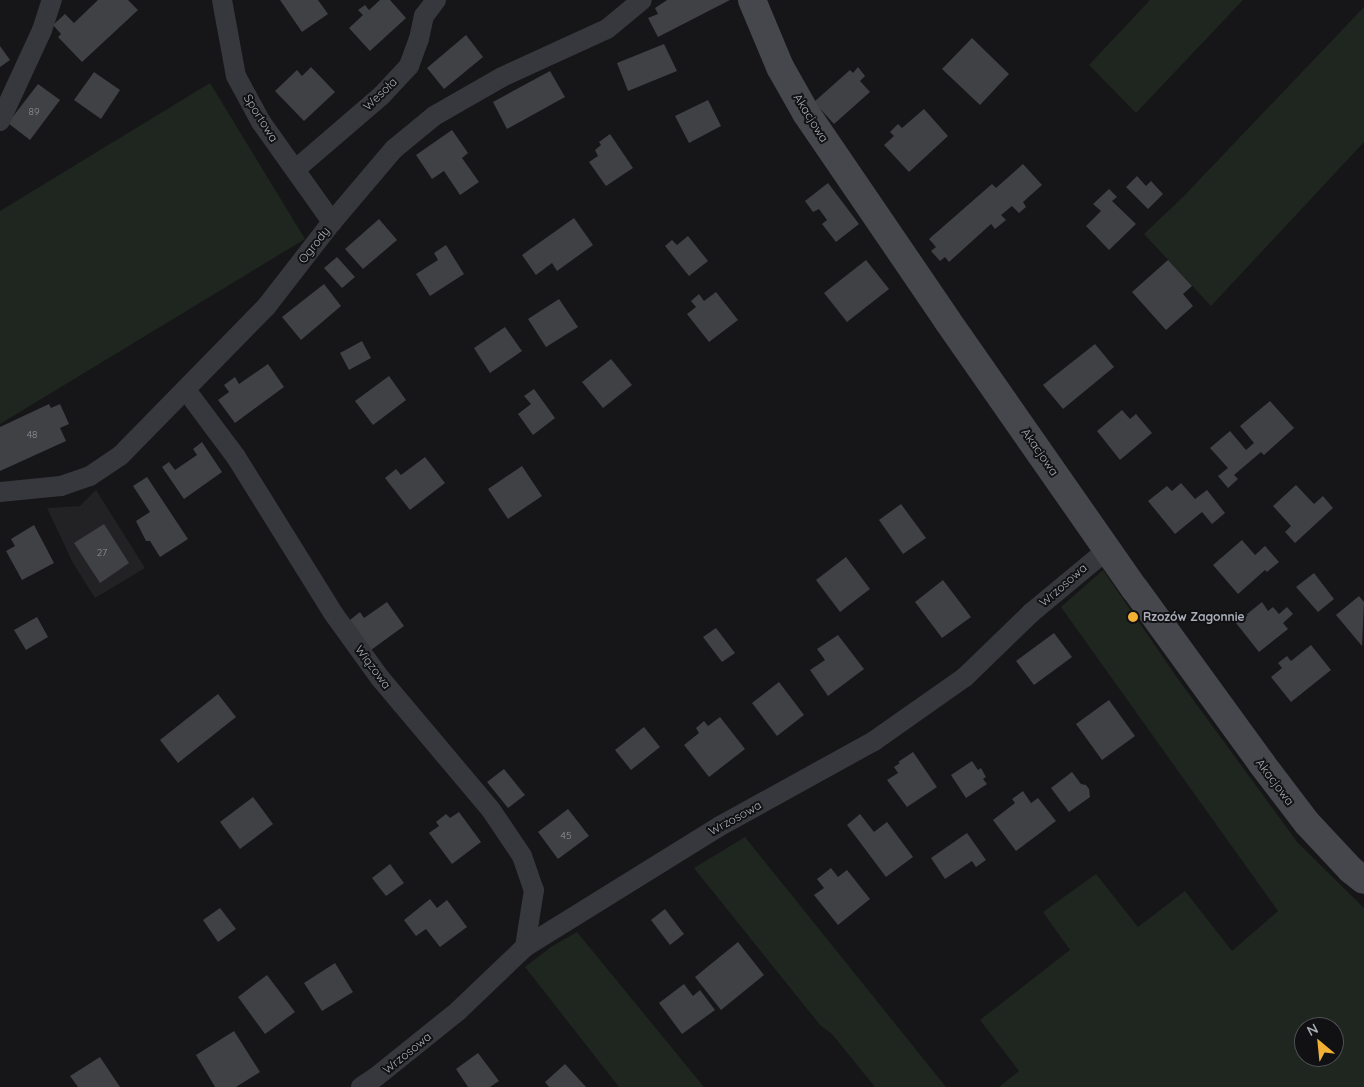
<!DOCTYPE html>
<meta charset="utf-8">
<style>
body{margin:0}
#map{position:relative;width:1364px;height:1087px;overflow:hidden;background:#161618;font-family:Quicksand,sans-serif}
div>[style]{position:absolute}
.built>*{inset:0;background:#222225}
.green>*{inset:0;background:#1e261f}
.building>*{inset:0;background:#404145}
.street>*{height:20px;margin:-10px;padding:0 10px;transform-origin:10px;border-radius:10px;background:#37383d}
.secondary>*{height:28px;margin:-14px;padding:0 14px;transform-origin:14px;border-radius:14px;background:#45474d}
.dots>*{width:14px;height:14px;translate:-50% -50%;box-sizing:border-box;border:2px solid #111113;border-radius:50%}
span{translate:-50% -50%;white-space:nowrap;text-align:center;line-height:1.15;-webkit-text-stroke:4px #111113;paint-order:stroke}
.number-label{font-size:10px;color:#8e929b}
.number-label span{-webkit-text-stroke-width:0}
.street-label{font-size:12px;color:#a8adb8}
.poi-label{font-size:12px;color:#a8adb8;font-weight:700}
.left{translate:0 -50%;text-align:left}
.north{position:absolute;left:1294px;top:1017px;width:50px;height:50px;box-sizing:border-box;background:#111113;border:1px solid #4d4f55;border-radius:50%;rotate:332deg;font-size:14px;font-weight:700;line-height:20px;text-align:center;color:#a8adb8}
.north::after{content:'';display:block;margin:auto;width:18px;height:22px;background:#f2b134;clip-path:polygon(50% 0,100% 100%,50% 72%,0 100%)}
</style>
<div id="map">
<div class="built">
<i style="clip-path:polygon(96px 490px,145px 568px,95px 598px,73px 563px,47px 508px,80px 506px)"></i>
</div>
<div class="green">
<i style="clip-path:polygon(1150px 0,1243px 0,1136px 113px,1089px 65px)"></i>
<i style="clip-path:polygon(1364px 7px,1364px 142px,1211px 306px,1144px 234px,1183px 197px)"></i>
<i style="clip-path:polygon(210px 83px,305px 239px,0 424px,0 211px)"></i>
<i style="clip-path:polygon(evenodd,1103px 570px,1178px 679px,1298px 843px,1364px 908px,1364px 1087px,999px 1087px,1019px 1071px,980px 1020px,1070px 950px,1043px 912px,1096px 874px,1138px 927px,1185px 891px,1232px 951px,1278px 911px,1061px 607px,1103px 570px,1304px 1027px,1334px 1027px,1334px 1057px,1304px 1057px,1304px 1027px)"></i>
<i style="clip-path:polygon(745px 837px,946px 1087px,875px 1087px,832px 1034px,820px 1025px,694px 868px)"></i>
<i style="clip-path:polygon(577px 932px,704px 1087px,619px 1087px,525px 967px,551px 947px)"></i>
</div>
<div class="building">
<i style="clip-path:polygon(98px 0,128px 0,138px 10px,82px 62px,58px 37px,61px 34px,53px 25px,65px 14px,74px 23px)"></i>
<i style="clip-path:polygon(280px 0,318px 0,328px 14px,302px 32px)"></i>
<i style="clip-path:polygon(380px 0,390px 0,406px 18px,370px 51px,349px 28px,363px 15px,358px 10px,365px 5px,369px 10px)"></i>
<i style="clip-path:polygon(667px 0,730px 0,658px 37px,648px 18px,658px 14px,655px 8px)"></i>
<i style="clip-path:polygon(466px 35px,483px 57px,444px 89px,427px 68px)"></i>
<i style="clip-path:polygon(972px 38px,1009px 74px,980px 105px,942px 69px)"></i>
<i style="clip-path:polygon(664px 44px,677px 71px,628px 91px,617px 63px)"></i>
<i style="clip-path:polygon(0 46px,10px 60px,0 67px)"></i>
<i style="clip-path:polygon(311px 67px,335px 92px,304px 121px,275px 91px,297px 70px,302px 76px)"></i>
<i style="clip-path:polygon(858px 67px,865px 76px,860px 81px,870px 92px,834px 124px,814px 102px,850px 70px,853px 73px)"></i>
<i style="clip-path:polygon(550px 71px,565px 97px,507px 129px,493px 102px)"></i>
<i style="clip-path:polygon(94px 72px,120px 90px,101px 119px,74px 100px)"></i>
<i style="clip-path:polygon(38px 84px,60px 100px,30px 140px,8px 123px)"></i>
<i style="clip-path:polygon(708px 100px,721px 126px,689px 143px,675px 116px)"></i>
<i style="clip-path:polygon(924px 109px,948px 136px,909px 172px,884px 145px,894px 136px,890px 132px,898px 124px,902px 128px)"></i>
<i style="clip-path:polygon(452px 130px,468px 153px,462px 158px,479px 182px,460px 195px,444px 171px,432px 179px,416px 155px)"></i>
<i style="clip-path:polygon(610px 134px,633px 168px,606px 186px,589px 162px,598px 156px,595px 150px,601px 145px,599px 142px)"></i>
<i style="clip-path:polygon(1023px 164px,1042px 185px,1023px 202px,1026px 207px,1019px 213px,1012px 206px,1001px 215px,1006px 220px,995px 229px,991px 224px,949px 262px,945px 257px,940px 261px,931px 251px,936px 247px,929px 239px,992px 184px,996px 188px)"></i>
<i style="clip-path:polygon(1137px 176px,1146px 186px,1151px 181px,1163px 194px,1148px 209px,1126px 187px)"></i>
<i style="clip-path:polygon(828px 183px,859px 224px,836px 242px,822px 224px,827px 220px,819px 209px,813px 212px,805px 201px)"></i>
<i style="clip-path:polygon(1109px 189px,1117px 197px,1112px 201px,1136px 224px,1109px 250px,1086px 226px,1101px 211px,1093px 204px)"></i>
<i style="clip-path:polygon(574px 218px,593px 245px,557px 271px,552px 263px,536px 275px,522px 255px)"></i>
<i style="clip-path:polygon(379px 219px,397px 240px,363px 269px,345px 249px)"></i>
<i style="clip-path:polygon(688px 236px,708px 261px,689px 276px,665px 246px,672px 240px,677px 245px)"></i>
<i style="clip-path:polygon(446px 245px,464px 274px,430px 296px,416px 274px,438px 260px,434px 253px)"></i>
<i style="clip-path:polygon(337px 257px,355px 277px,342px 288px,324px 268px)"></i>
<i style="clip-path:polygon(866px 260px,889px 289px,847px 322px,824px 293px)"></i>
<i style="clip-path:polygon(1168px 260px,1192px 286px,1183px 294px,1193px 306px,1166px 330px,1132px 292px)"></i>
<i style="clip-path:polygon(324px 284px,341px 306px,301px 340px,282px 317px)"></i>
<i style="clip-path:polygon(716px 292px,738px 320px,709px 342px,687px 314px,696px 307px,691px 301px,699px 294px,704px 301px)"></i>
<i style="clip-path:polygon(559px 299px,578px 327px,546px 347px,528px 319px)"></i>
<i style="clip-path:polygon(505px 327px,522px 351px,490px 373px,474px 348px)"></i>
<i style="clip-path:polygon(362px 341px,371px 358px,349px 370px,340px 353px)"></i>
<i style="clip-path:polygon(1095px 344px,1114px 367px,1063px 409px,1043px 385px)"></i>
<i style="clip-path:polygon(611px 359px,632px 385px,603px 408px,582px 382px)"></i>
<i style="clip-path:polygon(268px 364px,284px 387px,235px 423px,218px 400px,229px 392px,224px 385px,235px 377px,239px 384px)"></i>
<i style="clip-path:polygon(389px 376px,406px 400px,373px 425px,355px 401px)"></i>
<i style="clip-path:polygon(534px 389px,555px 418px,533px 435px,518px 414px,531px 404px,524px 396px)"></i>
<i style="clip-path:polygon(1270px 401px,1294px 428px,1264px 455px,1261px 452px,1234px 475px,1238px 479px,1228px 488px,1218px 476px,1228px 468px,1210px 448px,1230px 431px,1246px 450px,1254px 443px,1240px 426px)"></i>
<i style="clip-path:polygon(49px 404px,51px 408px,60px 404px,69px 424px,60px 428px,66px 441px,0 471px,0 427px)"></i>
<i style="clip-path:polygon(1122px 410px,1130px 419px,1136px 414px,1152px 433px,1120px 460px,1097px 431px)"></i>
<i style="clip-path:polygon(202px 442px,222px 472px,184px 499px,162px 467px,169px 462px,175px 470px,197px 455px,193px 449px)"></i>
<i style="clip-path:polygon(425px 457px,445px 483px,410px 510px,385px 478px,396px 469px,401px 475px)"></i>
<i style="clip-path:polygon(522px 466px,542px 496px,508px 519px,488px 489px)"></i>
<i style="clip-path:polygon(147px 477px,188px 539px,160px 557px,150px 541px,146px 541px,136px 521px,150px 512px,133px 486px)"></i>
<i style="clip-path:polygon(1181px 483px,1195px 499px,1207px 490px,1225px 513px,1212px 524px,1202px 512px,1175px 534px,1148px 501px,1167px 486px,1172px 491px)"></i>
<i style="clip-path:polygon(1296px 485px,1314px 504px,1323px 496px,1333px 508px,1295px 543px,1285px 532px,1291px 526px,1273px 506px)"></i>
<i style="clip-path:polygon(901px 504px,926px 538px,903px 554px,879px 520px)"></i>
<i style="clip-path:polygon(104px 524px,129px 563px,100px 583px,74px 543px)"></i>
<i style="clip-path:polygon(34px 525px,54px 563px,22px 580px,6px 551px,15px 546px,11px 539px)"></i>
<i style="clip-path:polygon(1242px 540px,1255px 555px,1265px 546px,1279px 562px,1267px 572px,1265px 570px,1238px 594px,1213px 565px)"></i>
<i style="clip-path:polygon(846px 557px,870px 589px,840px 612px,816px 580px)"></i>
<i style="clip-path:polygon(1314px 573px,1334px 599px,1318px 612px,1296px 587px)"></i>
<i style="clip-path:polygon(943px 580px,971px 617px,942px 638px,915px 602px)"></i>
<i style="clip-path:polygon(1359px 596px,1364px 602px,1362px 646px,1336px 615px)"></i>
<i style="clip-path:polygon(387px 602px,404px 626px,371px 650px,350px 620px,360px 612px,364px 618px)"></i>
<i style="clip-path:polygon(1262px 602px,1268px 611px,1273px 607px,1279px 614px,1287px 607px,1293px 614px,1283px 623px,1288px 629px,1259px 652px,1236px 623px)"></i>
<i style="clip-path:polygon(37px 617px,48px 637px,26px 650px,14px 630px)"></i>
<i style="clip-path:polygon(716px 628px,735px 653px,722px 662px,703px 637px)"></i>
<i style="clip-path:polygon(1054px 633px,1072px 657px,1034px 685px,1016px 661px)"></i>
<i style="clip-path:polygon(838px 635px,864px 669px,828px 696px,810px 670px,825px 660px,817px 649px)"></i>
<i style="clip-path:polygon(1311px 645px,1331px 670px,1291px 702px,1271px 677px,1282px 668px,1278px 663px,1287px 656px,1291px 661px)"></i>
<i style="clip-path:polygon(779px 682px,804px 715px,777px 736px,752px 703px)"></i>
<i style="clip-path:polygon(218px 694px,236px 717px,178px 763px,160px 740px)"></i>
<i style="clip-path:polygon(1109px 700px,1135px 736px,1102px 760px,1076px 724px)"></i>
<i style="clip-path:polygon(720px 717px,745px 749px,709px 777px,684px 745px,699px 733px,696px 728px,704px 721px,708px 726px)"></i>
<i style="clip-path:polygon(644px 727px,660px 747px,631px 770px,615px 750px)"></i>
<i style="clip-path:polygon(913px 752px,937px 787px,907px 807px,887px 780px,898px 773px,894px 767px,900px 763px,898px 762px)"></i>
<i style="clip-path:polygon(972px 761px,978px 770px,981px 768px,986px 777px,983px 779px,987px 784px,966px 798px,951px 775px)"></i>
<i style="clip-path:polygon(504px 769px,525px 795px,508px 808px,487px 782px)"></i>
<i style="clip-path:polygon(1072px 772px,1081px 784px,1086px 785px,1089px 789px,1090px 797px,1069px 812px,1051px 788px)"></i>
<i style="clip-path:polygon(1023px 791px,1031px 803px,1038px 798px,1056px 821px,1016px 851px,993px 820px,1015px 803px,1012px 799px)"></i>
<i style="clip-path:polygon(253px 797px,273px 824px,240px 849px,220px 822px)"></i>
<i style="clip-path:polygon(568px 809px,589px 836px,558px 859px,538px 832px)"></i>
<i style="clip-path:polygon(459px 812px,481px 842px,452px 864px,429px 833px,439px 826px,436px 822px,446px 814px,450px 818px)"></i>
<i style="clip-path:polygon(860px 814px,874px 832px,887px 822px,913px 857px,886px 877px,847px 825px)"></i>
<i style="clip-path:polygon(967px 833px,986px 860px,976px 867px,972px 861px,945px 879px,931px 858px)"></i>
<i style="clip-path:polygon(390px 864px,404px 883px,386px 896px,372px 878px)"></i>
<i style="clip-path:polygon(831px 868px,838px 877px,847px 870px,870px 899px,838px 925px,814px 895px,824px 888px,817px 879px)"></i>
<i style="clip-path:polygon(430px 899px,437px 908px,447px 900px,467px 927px,440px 947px,426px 929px,416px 936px,404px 920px)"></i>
<i style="clip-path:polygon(220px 908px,236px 929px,218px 942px,203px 920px)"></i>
<i style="clip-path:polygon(665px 909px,684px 934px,670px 945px,651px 920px)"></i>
<i style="clip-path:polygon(738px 942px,764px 975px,721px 1010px,695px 977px)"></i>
<i style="clip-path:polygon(335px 963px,353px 992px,322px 1011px,304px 983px)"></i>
<i style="clip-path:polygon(267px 975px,295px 1012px,265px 1034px,238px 997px)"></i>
<i style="clip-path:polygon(684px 984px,693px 996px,700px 990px,715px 1010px,682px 1034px,659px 1003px)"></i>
<i style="clip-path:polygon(234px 1031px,260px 1072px,236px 1087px,215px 1087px,196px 1055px)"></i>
<i style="clip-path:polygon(478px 1053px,499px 1081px,490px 1087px,468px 1087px,456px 1069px)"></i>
<i style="clip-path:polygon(100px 1057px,120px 1087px,78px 1087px,70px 1076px)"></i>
<i style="clip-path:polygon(565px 1064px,586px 1087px,549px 1087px,545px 1082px)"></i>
</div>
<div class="street">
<i style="left:222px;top:0;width:77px;rotate:79.6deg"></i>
<i style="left:236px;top:76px;width:52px;rotate:61.5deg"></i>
<i style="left:261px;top:122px;width:123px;rotate:54.6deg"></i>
<i style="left:0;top:121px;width:100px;rotate:-65.2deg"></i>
<i style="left:42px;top:30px;width:32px;rotate:-72deg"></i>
<i style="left:296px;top:169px;width:113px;rotate:-40.7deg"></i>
<i style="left:382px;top:95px;width:40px;rotate:-47deg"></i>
<i style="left:409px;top:66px;width:29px;rotate:-70deg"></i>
<i style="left:419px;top:39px;width:24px;rotate:-78deg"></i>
<i style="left:424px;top:16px;width:20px;rotate:-53deg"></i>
<i style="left:186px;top:390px;width:84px;rotate:53.3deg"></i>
<i style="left:236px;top:457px;width:184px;rotate:58.1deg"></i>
<i style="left:333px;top:613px;width:80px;rotate:54.1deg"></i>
<i style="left:380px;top:678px;width:172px;rotate:49.9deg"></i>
<i style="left:491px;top:810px;width:55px;rotate:56deg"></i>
<i style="left:522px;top:856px;width:36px;rotate:71deg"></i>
<i style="left:534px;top:890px;width:58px;rotate:99deg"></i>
<i style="left:0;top:492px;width:61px;rotate:-5.6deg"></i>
<i style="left:61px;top:486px;width:31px;rotate:-19deg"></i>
<i style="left:90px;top:476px;width:36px;rotate:-34deg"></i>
<i style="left:120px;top:456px;width:209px;rotate:-45.6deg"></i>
<i style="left:266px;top:307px;width:108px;rotate:-52.2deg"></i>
<i style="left:332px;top:222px;width:96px;rotate:-49.7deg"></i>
<i style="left:394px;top:149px;width:52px;rotate:-39.5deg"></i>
<i style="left:434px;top:116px;width:78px;rotate:-29.8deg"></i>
<i style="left:502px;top:77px;width:115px;rotate:-24.6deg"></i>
<i style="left:607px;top:29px;width:45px;rotate:-39.6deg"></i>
<i style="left:361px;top:1087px;width:18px;rotate:-34deg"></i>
<i style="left:376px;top:1077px;width:105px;rotate:-38.8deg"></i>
<i style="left:458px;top:1011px;width:93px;rotate:-43.7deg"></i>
<i style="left:525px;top:947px;width:229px;rotate:-31.8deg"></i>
<i style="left:720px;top:826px;width:176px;rotate:-28.9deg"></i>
<i style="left:874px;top:741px;width:111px;rotate:-35.1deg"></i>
<i style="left:965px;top:677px;width:92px;rotate:-44.1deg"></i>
<i style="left:1031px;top:613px;width:100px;rotate:-39.7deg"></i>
</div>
<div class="secondary">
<i style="left:752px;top:0;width:73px;rotate:67.3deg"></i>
<i style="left:780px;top:67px;width:53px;rotate:60.5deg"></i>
<i style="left:806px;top:113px;width:250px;rotate:55.7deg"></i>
<i style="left:947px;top:320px;width:328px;rotate:55.1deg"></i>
<i style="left:1135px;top:589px;width:216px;rotate:54deg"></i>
<i style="left:1262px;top:764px;width:74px;rotate:52.7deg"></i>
<i style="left:1307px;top:823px;width:64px;rotate:46.9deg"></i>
<i style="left:1351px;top:870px;width:16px;rotate:38deg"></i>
</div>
<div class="dots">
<i style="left:1133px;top:617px;background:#f2b134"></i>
</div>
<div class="number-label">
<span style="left:34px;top:112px">89</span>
<span style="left:32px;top:435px">48</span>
<span style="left:102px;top:553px">27</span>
<span style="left:566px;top:836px">45</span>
</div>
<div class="street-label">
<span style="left:380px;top:94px;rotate:-44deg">Wesoła</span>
<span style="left:261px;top:118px;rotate:58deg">Sportowa</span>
<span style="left:811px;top:118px;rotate:58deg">Akacjowa</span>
<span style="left:314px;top:245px;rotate:-52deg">Ogrody</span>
<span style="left:1040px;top:452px;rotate:55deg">Akacjowa</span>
<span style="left:1063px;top:585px;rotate:-41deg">Wrzosowa</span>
<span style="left:373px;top:667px;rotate:53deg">Wiązowa</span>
<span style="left:1275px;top:782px;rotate:53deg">Akacjowa</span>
<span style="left:735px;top:818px;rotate:-29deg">Wrzosowa</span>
<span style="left:407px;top:1053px;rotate:-39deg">Wrzosowa</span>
</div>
<div class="poi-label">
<span class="left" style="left:1143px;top:617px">Rzozów Zagonnie</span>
</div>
<div class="north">N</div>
</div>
